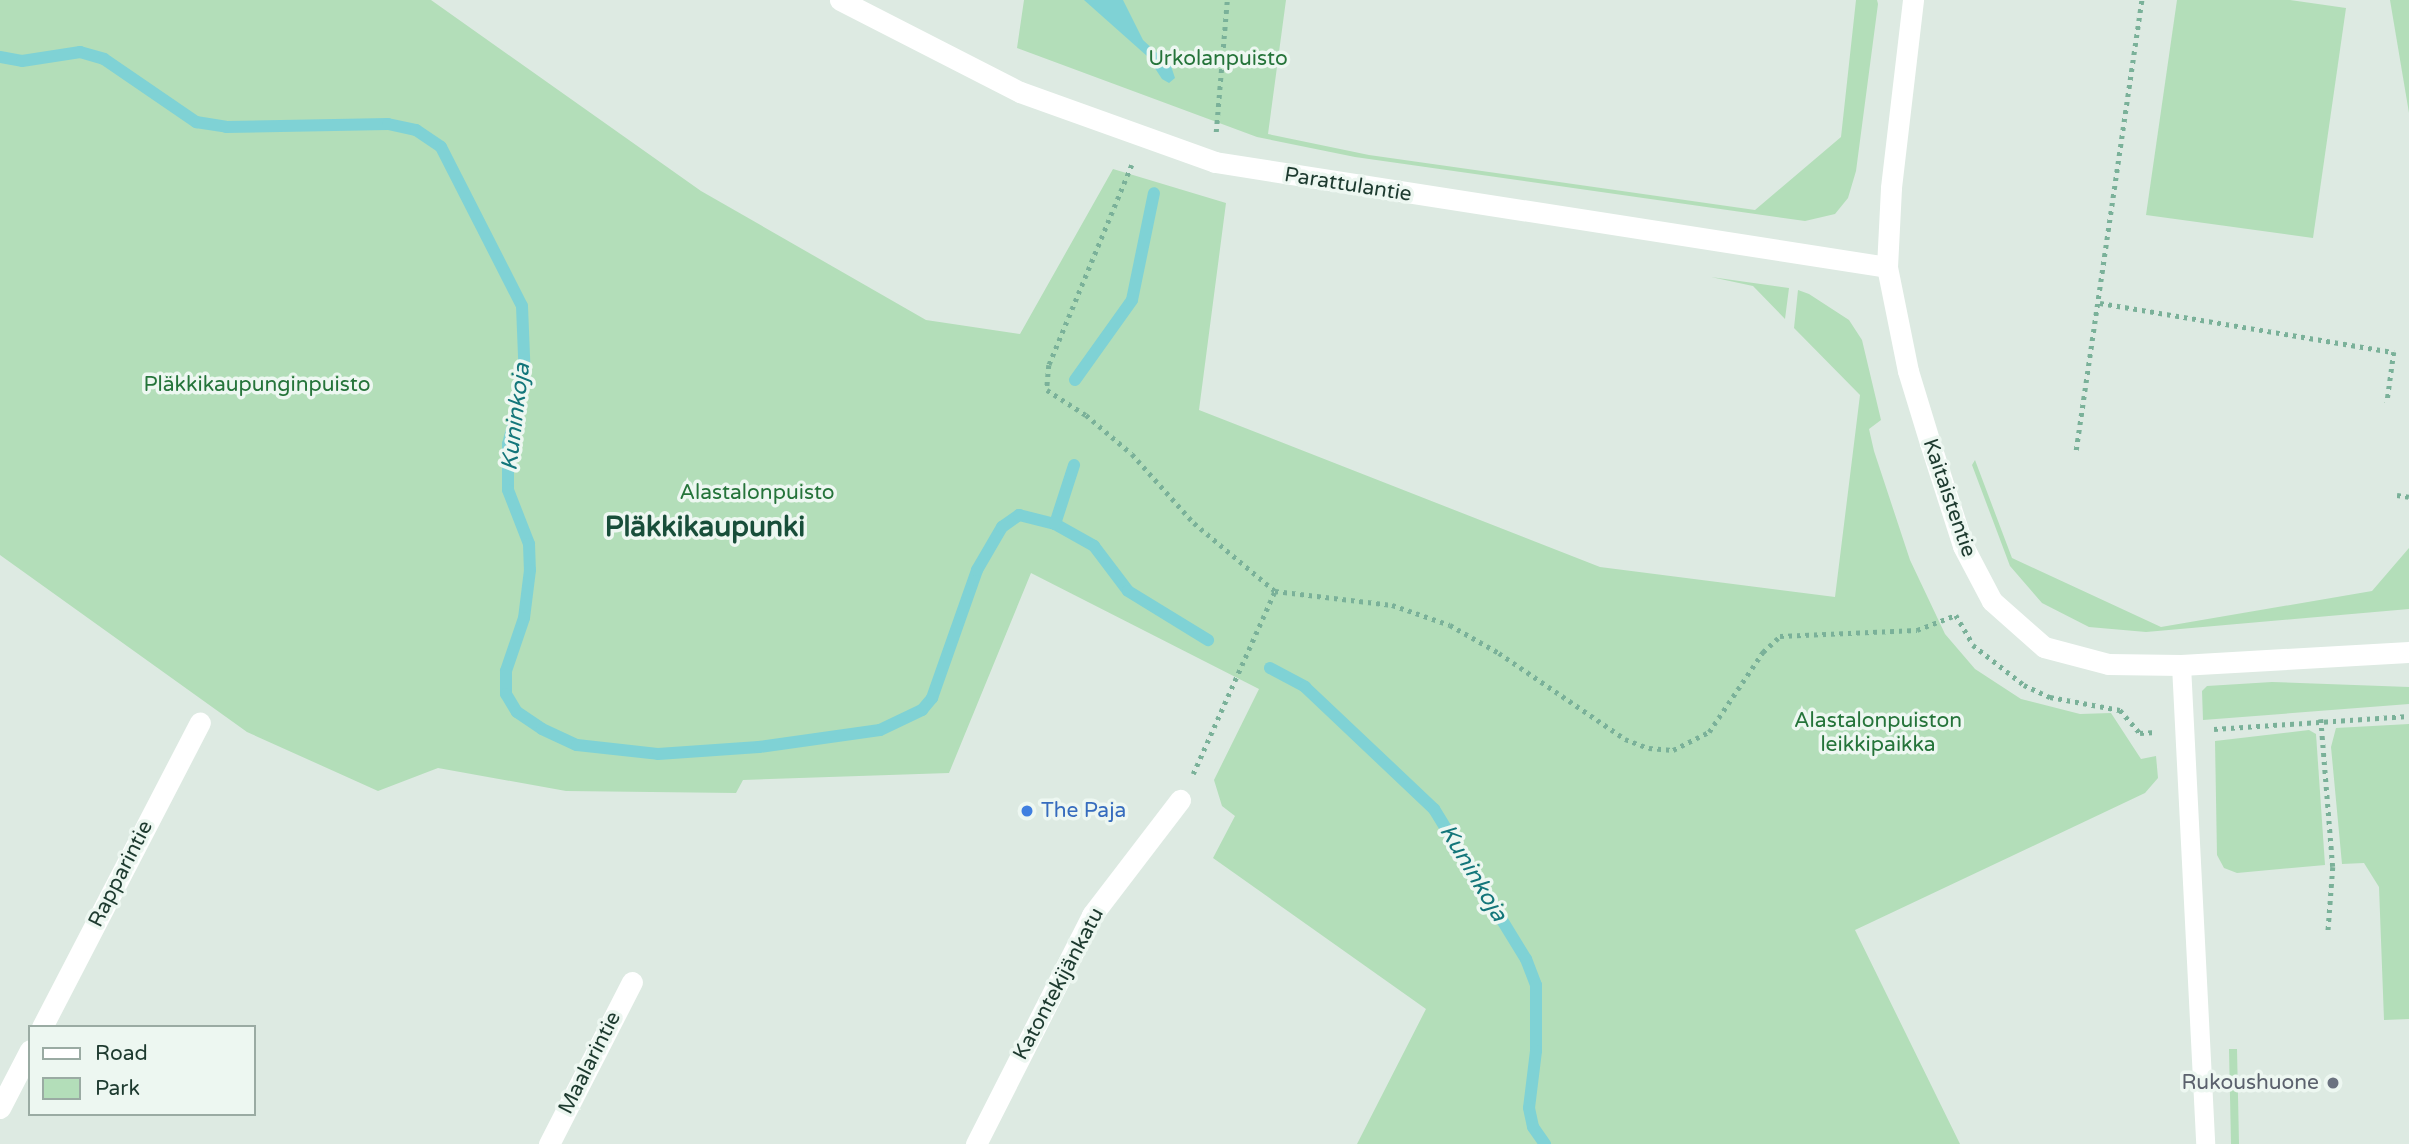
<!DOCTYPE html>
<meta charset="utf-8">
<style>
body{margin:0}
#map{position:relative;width:2409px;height:1144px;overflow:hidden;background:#ddeae2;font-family:"Varela Round",sans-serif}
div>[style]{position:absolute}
.green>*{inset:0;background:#b3deb9}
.water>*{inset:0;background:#7fd2d5}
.stream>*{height:12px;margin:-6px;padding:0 6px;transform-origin:6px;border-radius:6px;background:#7fd2d5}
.path>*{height:4.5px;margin-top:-2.25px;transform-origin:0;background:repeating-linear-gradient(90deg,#7ab199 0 3.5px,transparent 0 8.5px)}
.service>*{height:19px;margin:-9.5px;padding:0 9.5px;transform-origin:9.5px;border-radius:9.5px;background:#fff}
.minor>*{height:21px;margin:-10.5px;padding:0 10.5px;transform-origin:10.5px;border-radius:10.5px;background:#fff}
.dots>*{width:19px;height:19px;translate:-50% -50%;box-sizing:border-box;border:4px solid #edf7f1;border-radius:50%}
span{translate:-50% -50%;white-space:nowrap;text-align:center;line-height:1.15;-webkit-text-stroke:7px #edf7f1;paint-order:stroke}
.park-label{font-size:21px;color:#25743a}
.street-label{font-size:21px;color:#1d3a2f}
.shop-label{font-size:21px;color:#366cbe}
.left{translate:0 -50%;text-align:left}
.worship-label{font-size:21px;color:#5b616d}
.right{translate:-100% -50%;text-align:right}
.water-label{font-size:23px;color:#13767a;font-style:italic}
.district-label{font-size:28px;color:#184e3a;font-weight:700}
.legend{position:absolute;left:28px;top:1025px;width:228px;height:91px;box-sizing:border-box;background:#edf7f1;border:2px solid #9aaba3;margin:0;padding:9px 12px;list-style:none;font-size:21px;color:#1d3a2f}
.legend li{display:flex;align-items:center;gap:14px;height:35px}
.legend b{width:35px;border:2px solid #9aaba3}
</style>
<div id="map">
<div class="green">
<i style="clip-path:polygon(0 0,431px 0,701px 191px,926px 320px,1020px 334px,1113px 169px,1226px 203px,1199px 410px,1600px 567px,1835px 597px,1860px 395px,1794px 328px,1798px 290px,1809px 294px,1849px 320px,1862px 340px,1881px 420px,1869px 429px,1874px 451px,1910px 560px,1945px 634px,1975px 669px,2021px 699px,2080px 714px,2111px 713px,2141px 759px,2156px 756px,2158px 778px,2145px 793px,1855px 930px,1960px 1144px,1357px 1144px,1426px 1009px,1213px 858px,1235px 816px,1222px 806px,1214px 780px,1259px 689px,1031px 573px,949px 773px,743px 780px,736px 793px,566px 791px,438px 768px,378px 791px,247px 732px,0 555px)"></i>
<i style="clip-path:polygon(1024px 0,1286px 0,1268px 134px,1369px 155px,1755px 210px,1841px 137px,1856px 0,1877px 0,1878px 4px,1856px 171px,1848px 198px,1835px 214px,1805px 221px,1355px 157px,1257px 137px,1017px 48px)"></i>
<i style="clip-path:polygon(2177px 0,2290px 0,2346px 8px,2313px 238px,2146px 215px)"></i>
<i style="clip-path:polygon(2390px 0,2409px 0,2409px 113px)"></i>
<i style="clip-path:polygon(1711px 277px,1789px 288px,1785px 319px,1753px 286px)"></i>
<i style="clip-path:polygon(1975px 460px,2012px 558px,2161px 627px,2372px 591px,2409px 548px,2409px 609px,2146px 632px,2089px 627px,2042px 603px,2010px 566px,1972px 465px)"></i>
<i style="clip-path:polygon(2272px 682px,2409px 687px,2409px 704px,2203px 720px,2202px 691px,2207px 686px)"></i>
<i style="clip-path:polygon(2409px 724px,2409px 1019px,2384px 1020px,2379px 887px,2364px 863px,2342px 864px,2331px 747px,2336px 728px)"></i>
<i style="clip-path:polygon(2309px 730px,2316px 734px,2325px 865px,2237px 873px,2224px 868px,2217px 855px,2215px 741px)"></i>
<i style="clip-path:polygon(2229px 1049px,2237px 1049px,2239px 1144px,2231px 1144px)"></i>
</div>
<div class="water">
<i style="clip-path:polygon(1084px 0,1123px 0,1143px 40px,1171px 66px,1175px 78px,1169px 83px,1162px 79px,1147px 56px)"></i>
</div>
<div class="stream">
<i style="left:0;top:57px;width:22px;rotate:10deg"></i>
<i style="left:22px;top:61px;width:59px;rotate:-8.8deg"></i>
<i style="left:80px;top:52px;width:25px;rotate:16deg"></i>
<i style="left:104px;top:59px;width:112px;rotate:34.4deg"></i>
<i style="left:196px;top:122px;width:30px;rotate:9deg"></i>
<i style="left:226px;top:127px;width:162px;rotate:-1.1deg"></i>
<i style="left:388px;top:124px;width:29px;rotate:12deg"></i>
<i style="left:416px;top:130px;width:30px;rotate:34deg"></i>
<i style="left:441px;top:147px;width:178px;rotate:63deg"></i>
<i style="left:522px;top:306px;width:76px;rotate:87.7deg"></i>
<i style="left:525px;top:382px;width:64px;rotate:105.3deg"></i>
<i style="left:508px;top:444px;width:46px;rotate:90deg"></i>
<i style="left:508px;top:490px;width:58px;rotate:68.7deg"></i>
<i style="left:529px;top:544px;width:26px;rotate:88deg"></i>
<i style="left:530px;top:570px;width:48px;rotate:97.1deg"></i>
<i style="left:524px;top:618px;width:56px;rotate:108.8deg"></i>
<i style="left:506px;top:671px;width:23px;rotate:90deg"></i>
<i style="left:506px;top:694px;width:21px;rotate:59deg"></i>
<i style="left:517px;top:712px;width:30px;rotate:34deg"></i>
<i style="left:542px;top:729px;width:38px;rotate:25deg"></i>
<i style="left:577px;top:745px;width:81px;rotate:6.3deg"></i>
<i style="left:658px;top:754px;width:101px;rotate:-4deg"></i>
<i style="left:759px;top:747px;width:122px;rotate:-8deg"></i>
<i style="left:880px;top:730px;width:47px;rotate:-25.5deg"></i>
<i style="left:922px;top:710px;width:16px;rotate:-50deg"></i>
<i style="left:932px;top:698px;width:136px;rotate:-70.6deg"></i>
<i style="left:977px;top:570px;width:50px;rotate:-59.8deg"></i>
<i style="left:1002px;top:527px;width:21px;rotate:-35deg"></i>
<i style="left:1019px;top:515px;width:37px;rotate:14deg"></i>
<i style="left:1055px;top:524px;width:45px;rotate:29.4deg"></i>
<i style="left:1094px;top:546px;width:56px;rotate:52.9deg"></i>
<i style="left:1128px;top:591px;width:94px;rotate:31.5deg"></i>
<i style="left:1075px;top:380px;width:98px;rotate:-54.5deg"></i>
<i style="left:1132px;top:300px;width:109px;rotate:-78.4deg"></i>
<i style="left:1055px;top:524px;width:62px;rotate:-72.1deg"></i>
<i style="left:1270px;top:668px;width:40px;rotate:28deg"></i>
<i style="left:1305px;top:687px;width:178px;rotate:43.4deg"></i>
<i style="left:1434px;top:809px;width:176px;rotate:58.5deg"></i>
<i style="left:1526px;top:959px;width:28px;rotate:69deg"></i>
<i style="left:1536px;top:985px;width:66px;rotate:90deg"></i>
<i style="left:1536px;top:1051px;width:57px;rotate:97deg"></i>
<i style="left:1529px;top:1108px;width:19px;rotate:78deg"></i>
<i style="left:1533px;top:1127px;width:21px;rotate:55deg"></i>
</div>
<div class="path">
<i style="left:1216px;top:132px;width:132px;rotate:-85.2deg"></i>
<i style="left:1132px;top:165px;width:217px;rotate:112.5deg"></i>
<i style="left:1049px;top:365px;width:25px;rotate:95deg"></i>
<i style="left:1047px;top:390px;width:46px;rotate:32.7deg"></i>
<i style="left:1086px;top:415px;width:60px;rotate:40.3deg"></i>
<i style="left:1132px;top:454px;width:93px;rotate:48.1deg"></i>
<i style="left:1194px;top:523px;width:106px;rotate:40deg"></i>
<i style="left:2100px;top:303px;width:298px;rotate:9.5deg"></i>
<i style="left:2394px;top:352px;width:51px;rotate:97.8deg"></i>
<i style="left:2076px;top:450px;width:455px;rotate:-81.7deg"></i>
<i style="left:2397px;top:495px;width:12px;rotate:9deg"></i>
<i style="left:2321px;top:719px;width:148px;rotate:85.4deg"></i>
<i style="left:2333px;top:867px;width:66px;rotate:94.3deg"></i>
<i style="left:2214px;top:729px;width:195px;rotate:-3.8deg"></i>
<i style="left:1193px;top:774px;width:201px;rotate:-65.9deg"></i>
<i style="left:1275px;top:591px;width:118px;rotate:6.8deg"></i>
<i style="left:1392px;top:605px;width:61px;rotate:19deg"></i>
<i style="left:1450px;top:625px;width:56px;rotate:29.7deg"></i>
<i style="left:1499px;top:653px;width:153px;rotate:34.3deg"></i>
<i style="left:1625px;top:739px;width:26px;rotate:21deg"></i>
<i style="left:1649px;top:748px;width:24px;rotate:5deg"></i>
<i style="left:1673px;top:750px;width:40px;rotate:-26.6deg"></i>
<i style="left:1709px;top:732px;width:97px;rotate:-56deg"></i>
<i style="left:1763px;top:652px;width:23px;rotate:-43deg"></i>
<i style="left:1780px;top:636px;width:137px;rotate:-2.5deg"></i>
<i style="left:1917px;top:630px;width:42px;rotate:-21deg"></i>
<i style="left:1956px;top:615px;width:34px;rotate:60deg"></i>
<i style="left:1973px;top:645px;width:65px;rotate:38.1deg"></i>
<i style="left:2024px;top:685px;width:29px;rotate:25deg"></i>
<i style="left:2050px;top:697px;width:71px;rotate:10.5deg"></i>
<i style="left:2120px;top:710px;width:30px;rotate:49deg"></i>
<i style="left:2140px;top:733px;width:16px;rotate:-4deg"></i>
</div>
<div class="service">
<i style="left:2181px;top:665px;width:480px;rotate:87.1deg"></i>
</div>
<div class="minor">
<i style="left:840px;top:0;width:202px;rotate:27.1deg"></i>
<i style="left:1020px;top:92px;width:207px;rotate:19.7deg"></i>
<i style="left:1215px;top:162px;width:680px;rotate:8.88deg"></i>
<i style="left:1913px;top:0;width:189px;rotate:96.7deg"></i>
<i style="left:1891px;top:188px;width:79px;rotate:92.9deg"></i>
<i style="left:1887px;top:267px;width:106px;rotate:78.6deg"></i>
<i style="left:1908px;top:371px;width:75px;rotate:73deg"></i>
<i style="left:1930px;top:443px;width:108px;rotate:72.2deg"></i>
<i style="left:1963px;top:546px;width:62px;rotate:62.2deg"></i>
<i style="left:1992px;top:601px;width:69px;rotate:41.5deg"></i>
<i style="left:2044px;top:647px;width:66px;rotate:14.9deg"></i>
<i style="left:2108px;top:664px;width:73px;rotate:0.8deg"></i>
<i style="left:2181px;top:665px;width:228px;rotate:-3.3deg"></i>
<i style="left:42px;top:1027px;width:343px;rotate:-62.6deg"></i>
<i style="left:0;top:1108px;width:65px;rotate:-62.7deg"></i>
<i style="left:549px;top:1144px;width:182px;rotate:-62.9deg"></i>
<i style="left:976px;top:1144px;width:257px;rotate:-63.1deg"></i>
<i style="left:1092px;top:915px;width:145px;rotate:-52.6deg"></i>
</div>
<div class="dots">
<i style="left:1027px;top:811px;background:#3f7fe0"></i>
<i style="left:2333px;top:1083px;background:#6b7280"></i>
</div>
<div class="park-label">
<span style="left:1218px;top:59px">Urkolanpuisto</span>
<span style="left:257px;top:385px">Pläkkikaupunginpuisto</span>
<span style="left:757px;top:493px">Alastalonpuisto</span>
<span style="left:1878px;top:733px">Alastalonpuiston<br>leikkipaikka</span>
</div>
<div class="street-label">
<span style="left:1348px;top:185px;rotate:9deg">Parattulantie</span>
<span style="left:1949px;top:498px;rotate:71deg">Kaitaistentie</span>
<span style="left:121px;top:874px;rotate:-63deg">Rapparintie</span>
<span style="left:1059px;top:984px;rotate:-62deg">Katontekijänkatu</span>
<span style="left:590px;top:1063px;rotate:-63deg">Maalarintie</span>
</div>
<div class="shop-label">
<span class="left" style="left:1041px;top:811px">The Paja</span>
</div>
<div class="worship-label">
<span class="right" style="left:2319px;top:1083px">Rukoushuone</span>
</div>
<div class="water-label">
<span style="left:516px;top:417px;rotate:-83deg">Kuninkoja</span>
<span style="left:1473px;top:873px;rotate:59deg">Kuninkoja</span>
</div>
<div class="district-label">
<span style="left:705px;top:527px">Pläkkikaupunki</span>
</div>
<ul class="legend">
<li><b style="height:9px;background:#fff"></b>Road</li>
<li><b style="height:19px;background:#b3deb9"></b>Park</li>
</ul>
</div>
